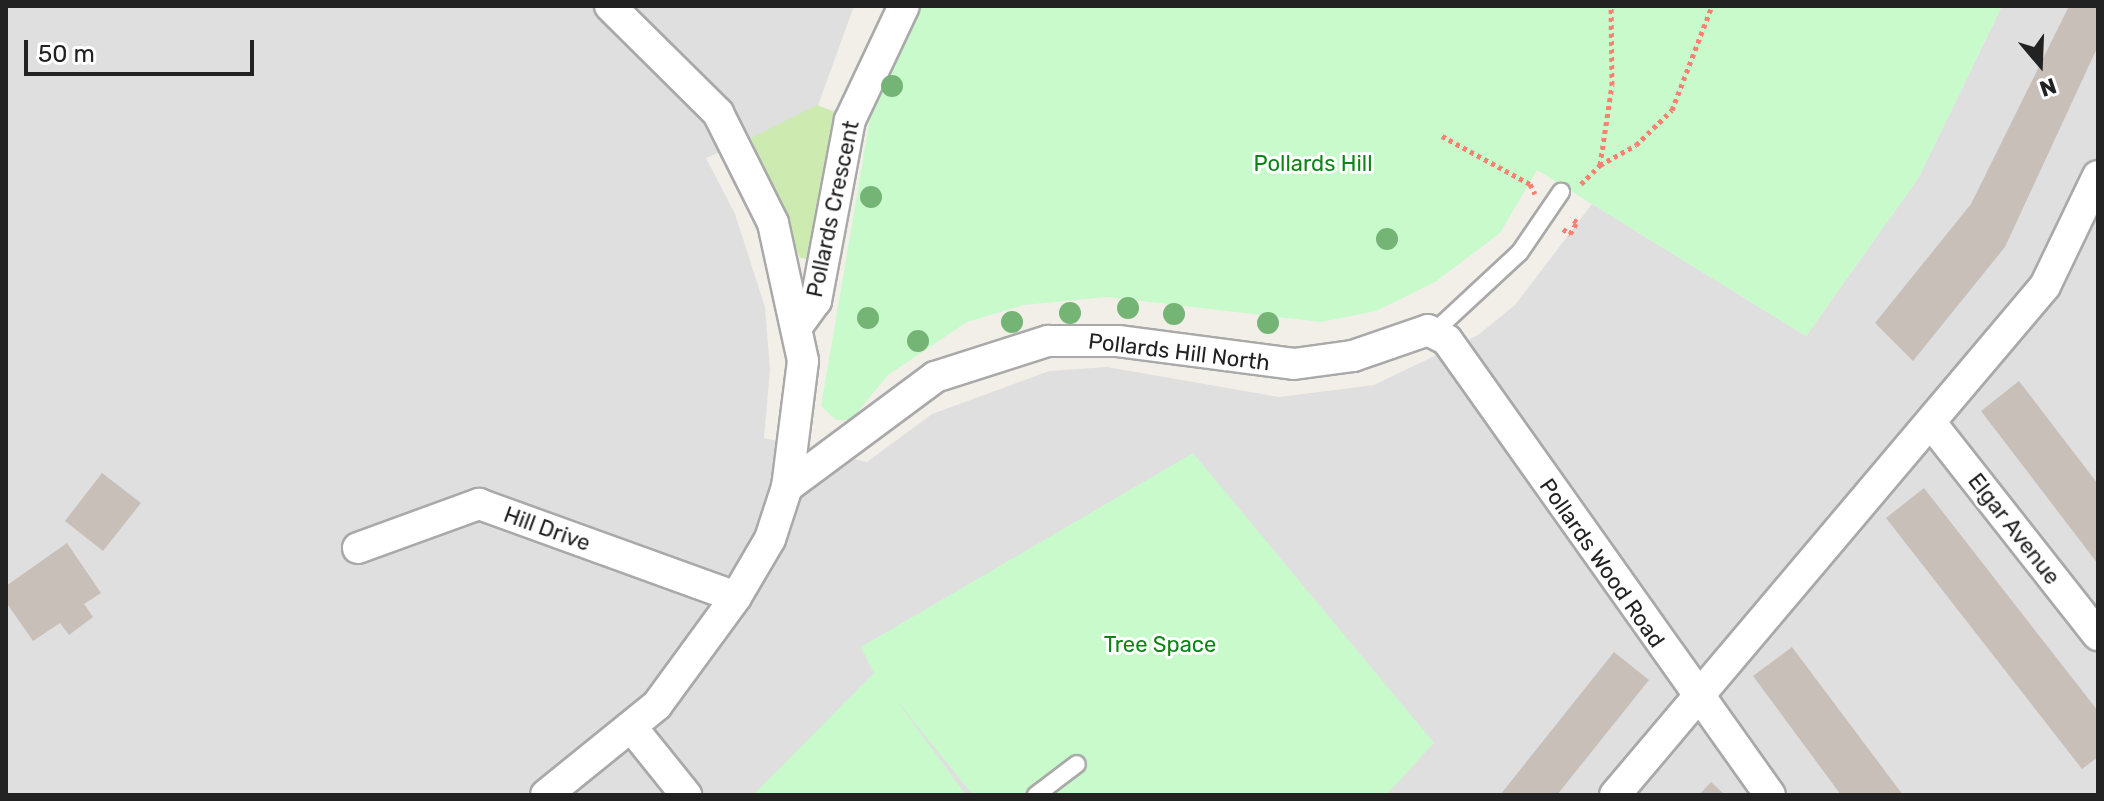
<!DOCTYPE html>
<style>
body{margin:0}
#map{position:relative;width:2104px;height:801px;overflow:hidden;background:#f2efe9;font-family:Rubik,sans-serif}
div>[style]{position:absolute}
.residential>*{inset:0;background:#e0dfdf}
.grass>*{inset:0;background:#cdebb0}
.park>*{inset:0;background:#c8facc}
.building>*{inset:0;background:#c7bfb8}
.path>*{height:5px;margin-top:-2.5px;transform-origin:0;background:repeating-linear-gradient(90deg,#fa8072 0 4px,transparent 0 8px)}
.roads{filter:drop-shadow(2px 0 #a9a9a9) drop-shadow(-2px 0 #a9a9a9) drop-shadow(0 2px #a9a9a9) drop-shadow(0 -2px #a9a9a9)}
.service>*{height:16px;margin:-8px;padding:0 8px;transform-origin:8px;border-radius:8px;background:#fff}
.minor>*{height:30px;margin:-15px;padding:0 15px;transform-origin:15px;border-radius:15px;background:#fff}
.trees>*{width:22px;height:22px;margin:-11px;border-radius:50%;background:#74b475}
span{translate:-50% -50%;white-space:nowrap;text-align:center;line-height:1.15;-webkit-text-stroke:6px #fff;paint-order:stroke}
.park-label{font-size:22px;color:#0c8416}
.street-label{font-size:22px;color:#222}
.frame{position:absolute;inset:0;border:8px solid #222;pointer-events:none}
.north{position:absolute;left:2000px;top:24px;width:80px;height:80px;-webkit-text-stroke:6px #fff;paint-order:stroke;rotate:161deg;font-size:22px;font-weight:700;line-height:32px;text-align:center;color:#222}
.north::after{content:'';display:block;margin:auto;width:28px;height:36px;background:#222;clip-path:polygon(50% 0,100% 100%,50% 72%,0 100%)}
.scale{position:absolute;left:24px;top:40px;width:230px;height:36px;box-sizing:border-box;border:4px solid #222;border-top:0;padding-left:10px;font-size:24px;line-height:28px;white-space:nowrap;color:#222;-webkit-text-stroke:6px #fff;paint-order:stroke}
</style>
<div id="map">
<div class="residential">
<i style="clip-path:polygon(6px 6px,854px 6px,816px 111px,706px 158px,735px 214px,765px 307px,770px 370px,764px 438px,867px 462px,932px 414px,1049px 371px,1107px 367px,1279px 397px,1374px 385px,1478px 335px,1515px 305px,1592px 204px,1806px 336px,1919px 177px,2002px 6px,2098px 6px,2098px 795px,6px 795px)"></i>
</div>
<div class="grass">
<i style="clip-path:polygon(817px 105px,835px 112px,810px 259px,800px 258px,751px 138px)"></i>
</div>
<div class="park">
<i style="clip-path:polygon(921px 6px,2002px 6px,1919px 177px,1806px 336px,1537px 170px,1500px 233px,1435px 282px,1376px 311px,1321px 322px,1107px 297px,1024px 305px,967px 322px,888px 375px,851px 420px,836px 420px,821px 406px,871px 113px)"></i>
<i style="clip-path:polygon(1193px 453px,1434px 743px,1386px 795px,973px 795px,893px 696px,966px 795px,753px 795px,874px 673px,861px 647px)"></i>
</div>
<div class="building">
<i style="clip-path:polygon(2069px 6px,2098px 6px,2098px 46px,2005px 247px,1913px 361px,1875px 323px,1971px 204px)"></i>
<i style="clip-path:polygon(2019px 381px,2098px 484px,2098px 564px,1981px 411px)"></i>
<i style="clip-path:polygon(102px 473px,141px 503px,103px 551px,65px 521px)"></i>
<i style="clip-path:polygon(1924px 488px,2098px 711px,2098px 757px,2082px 769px,1886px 518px)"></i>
<i style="clip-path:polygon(67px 543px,101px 593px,84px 604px,93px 617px,69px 635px,60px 623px,33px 641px,6px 602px,6px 586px)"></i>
<i style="clip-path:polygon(1792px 647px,1903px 795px,1841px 795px,1753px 676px)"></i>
<i style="clip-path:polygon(1614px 652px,1649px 680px,1557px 795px,1500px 795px)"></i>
<i style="clip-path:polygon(1711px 782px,1725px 795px,1699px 795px)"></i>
</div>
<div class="path">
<i style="left:1442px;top:136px;width:100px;rotate:28.6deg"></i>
<i style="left:1530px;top:184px;width:11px;rotate:63deg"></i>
<i style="left:1600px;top:165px;width:41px;rotate:-29.1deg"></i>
<i style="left:1636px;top:145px;width:50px;rotate:-44.2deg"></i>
<i style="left:1672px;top:110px;width:111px;rotate:-69deg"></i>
<i style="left:1581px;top:184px;width:27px;rotate:-45deg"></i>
<i style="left:1600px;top:165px;width:81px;rotate:-81.5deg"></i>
<i style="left:1612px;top:85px;width:79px;rotate:-90.7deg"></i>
<i style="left:1563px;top:229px;width:9px;rotate:36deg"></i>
<i style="left:1570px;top:234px;width:14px;rotate:-60deg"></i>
<i style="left:1577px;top:222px;width:8px;rotate:-150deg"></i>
</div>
<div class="roads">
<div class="service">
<i style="left:1435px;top:331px;width:116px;rotate:-42.9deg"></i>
<i style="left:1520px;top:252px;width:73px;rotate:-55.7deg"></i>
<i style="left:1036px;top:795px;width:51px;rotate:-37.1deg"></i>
</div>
<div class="minor">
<i style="left:610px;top:6px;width:152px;rotate:44.7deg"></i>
<i style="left:718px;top:113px;width:123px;rotate:63.4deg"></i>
<i style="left:773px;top:223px;width:141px;rotate:77.7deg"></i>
<i style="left:803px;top:361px;width:127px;rotate:97.2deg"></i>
<i style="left:799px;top:324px;width:29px;rotate:-54deg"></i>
<i style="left:816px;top:301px;width:184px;rotate:-79.4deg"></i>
<i style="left:850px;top:120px;width:126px;rotate:-64.7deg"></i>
<i style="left:1931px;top:423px;width:270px;rotate:51.8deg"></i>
<i style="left:358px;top:548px;width:129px;rotate:-20deg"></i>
<i style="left:479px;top:504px;width:273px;rotate:19.9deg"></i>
<i style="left:633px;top:729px;width:85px;rotate:51.2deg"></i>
<i style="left:546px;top:795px;width:143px;rotate:-39deg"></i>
<i style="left:657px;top:705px;width:134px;rotate:-53.8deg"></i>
<i style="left:736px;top:597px;width:67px;rotate:-59.6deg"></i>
<i style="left:770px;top:539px;width:55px;rotate:-71.9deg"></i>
<i style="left:787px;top:487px;width:184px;rotate:-36.6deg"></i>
<i style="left:935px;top:377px;width:119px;rotate:-17.7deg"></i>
<i style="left:1048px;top:341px;width:70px"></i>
<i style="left:1118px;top:341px;width:177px;rotate:7.4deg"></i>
<i style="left:1294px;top:364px;width:60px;rotate:-7.7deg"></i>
<i style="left:1353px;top:356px;width:79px;rotate:-19.1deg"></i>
<i style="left:1428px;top:330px;width:21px;rotate:28deg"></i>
<i style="left:1447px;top:340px;width:558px;rotate:54.63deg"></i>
<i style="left:1615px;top:795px;width:666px;rotate:-49.81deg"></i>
<i style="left:2045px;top:286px;width:122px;rotate:-64.3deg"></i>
</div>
</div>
<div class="trees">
<i style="left:892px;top:86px"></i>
<i style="left:871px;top:197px"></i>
<i style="left:1387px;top:239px"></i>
<i style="left:1128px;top:308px"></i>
<i style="left:1070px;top:313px"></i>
<i style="left:1174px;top:314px"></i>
<i style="left:868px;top:318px"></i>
<i style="left:1012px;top:322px"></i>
<i style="left:1268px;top:323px"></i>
<i style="left:918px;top:341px"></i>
</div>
<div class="park-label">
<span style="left:1313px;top:164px">Pollards Hill</span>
<span style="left:1160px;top:645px">Tree Space</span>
</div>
<div class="street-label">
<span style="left:833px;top:209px;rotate:-78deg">Pollards Crescent</span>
<span style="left:1179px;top:352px;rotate:7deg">Pollards Hill North</span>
<span style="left:547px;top:529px;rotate:20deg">Hill Drive</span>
<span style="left:2014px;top:529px;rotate:52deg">Elgar Avenue</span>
<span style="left:1602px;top:563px;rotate:55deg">Pollards Wood Road</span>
</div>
<div class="frame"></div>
<div class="north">N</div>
<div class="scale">50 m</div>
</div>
